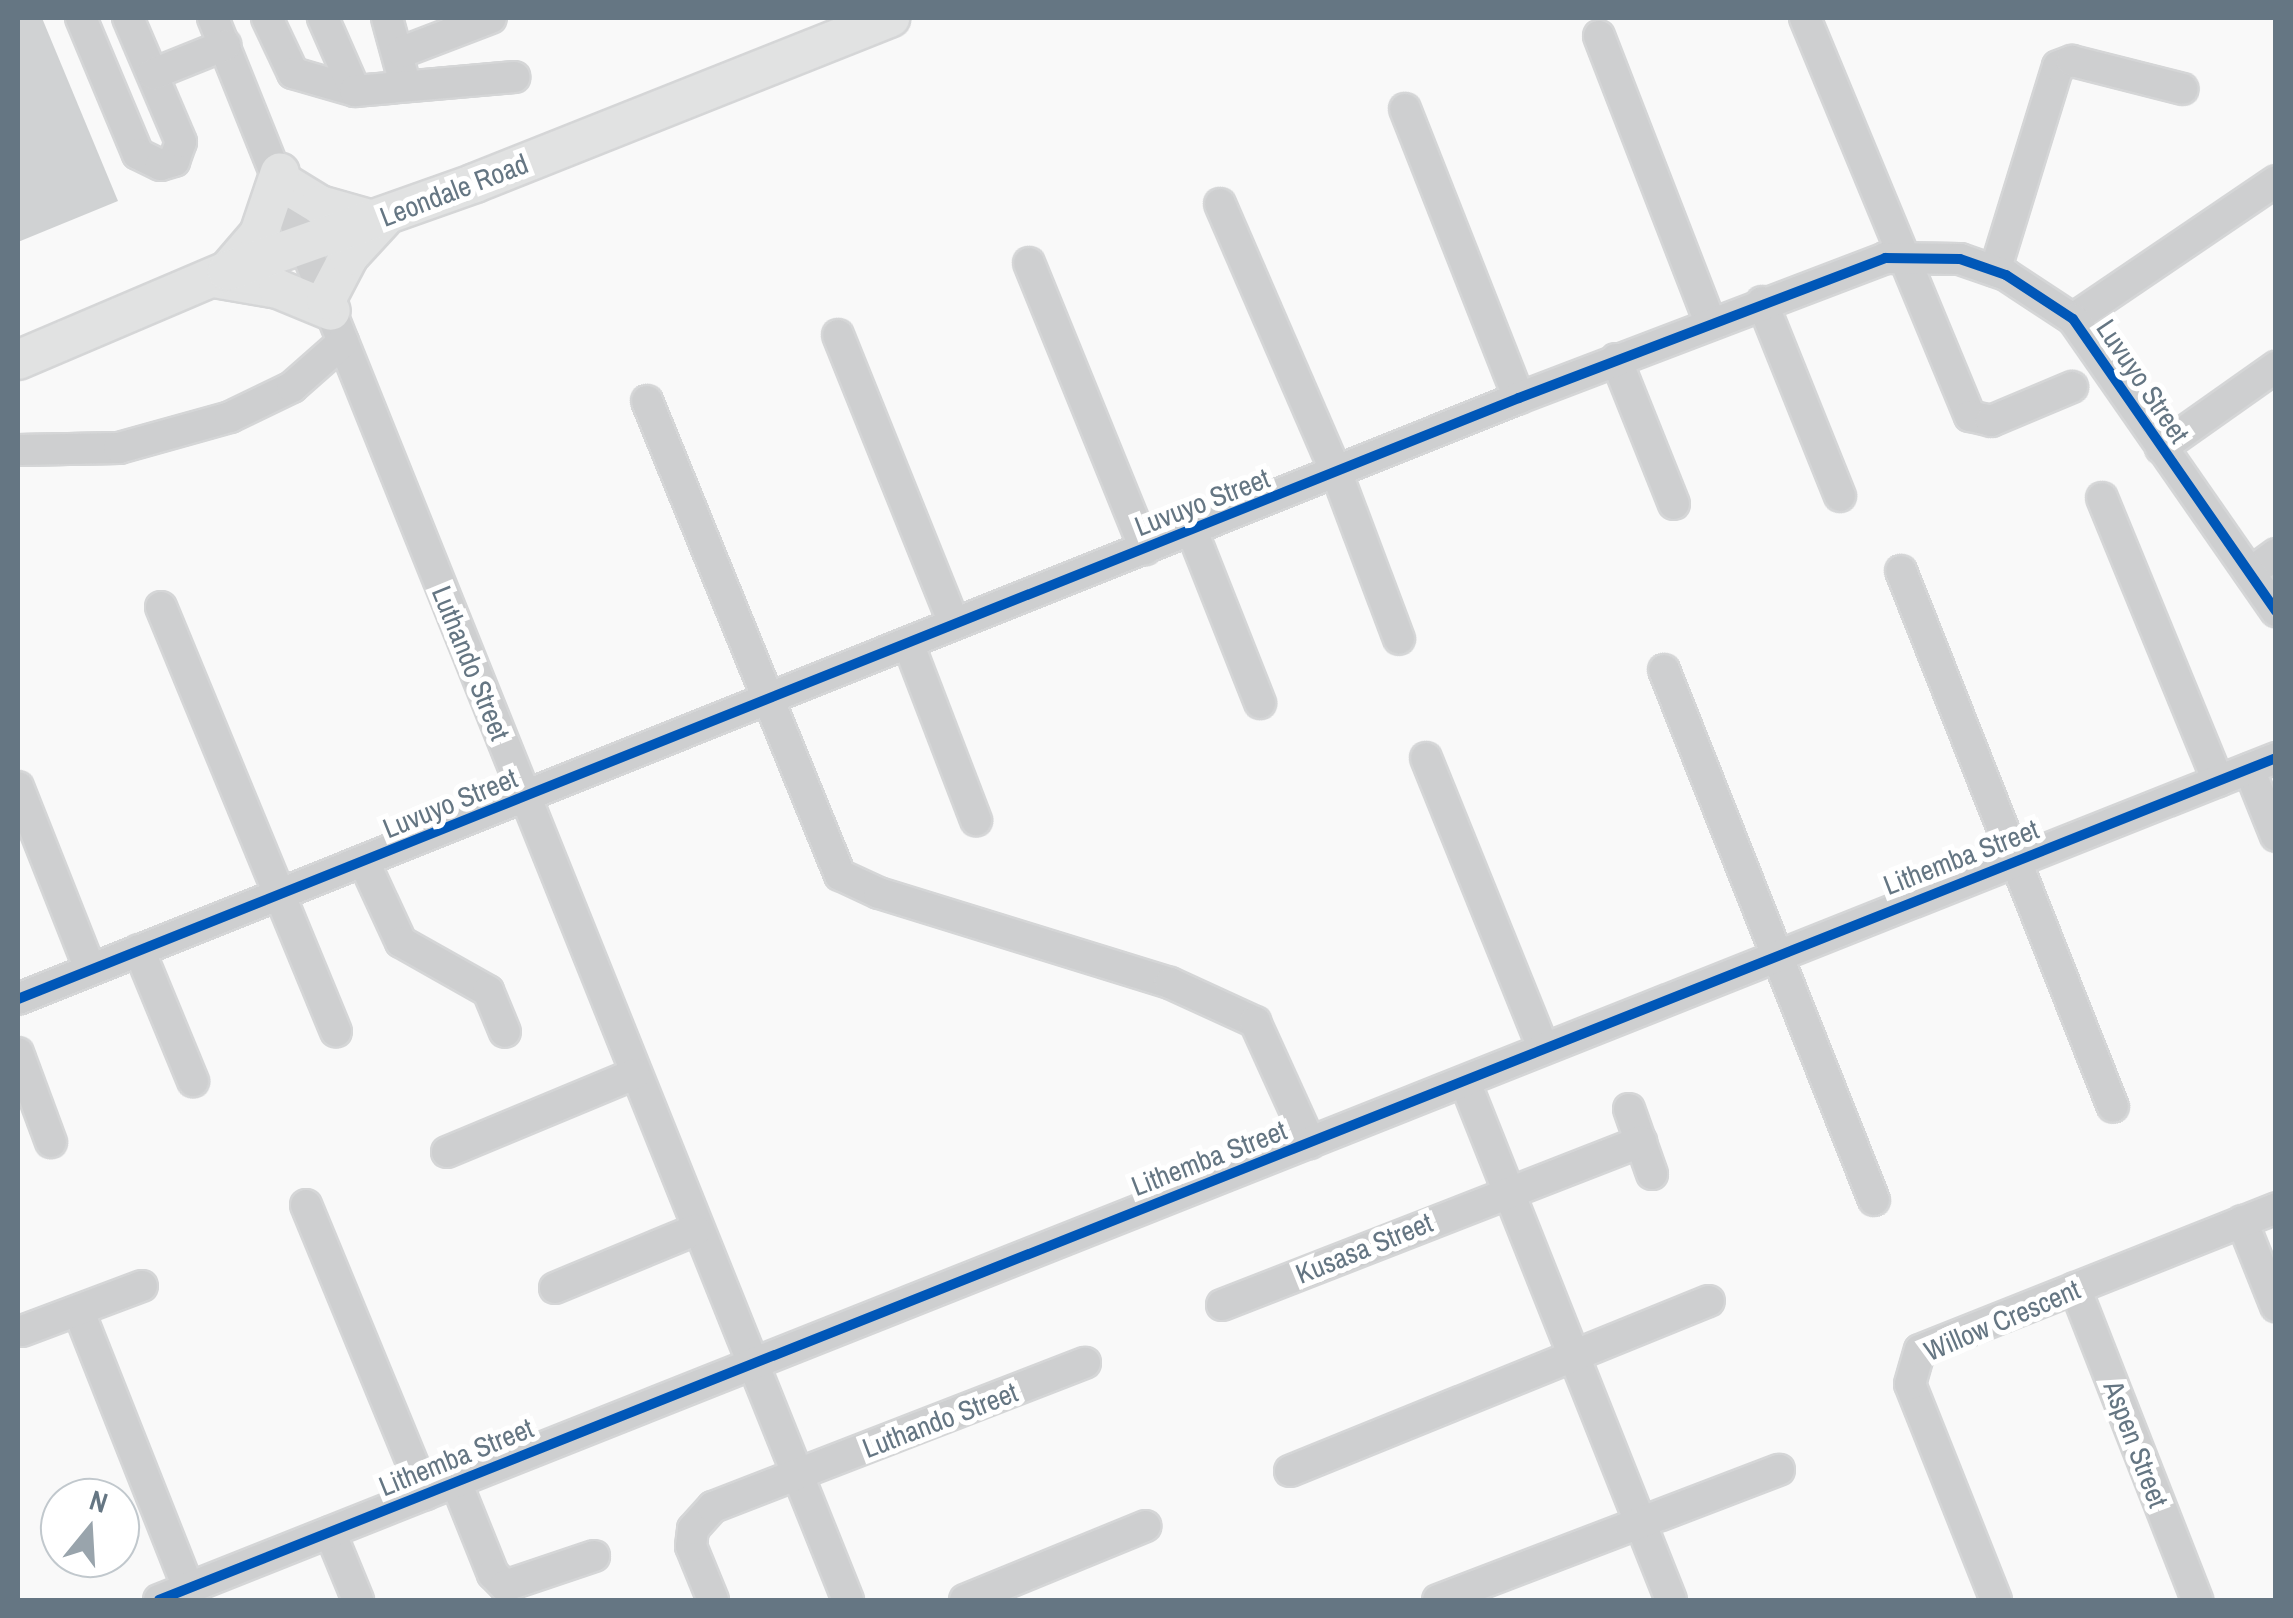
<!DOCTYPE html>
<style>
body{margin:0}
#map{position:relative;width:2293px;height:1618px;overflow:hidden;background:#f9f9f9;font-family:"Archivo Narrow",sans-serif}
div>[style]{position:absolute}
.building>*{inset:0;background:#d0d2d3}
.roads{filter:drop-shadow(2px 0 #d5d6d7) drop-shadow(-2px 0 #d5d6d7) drop-shadow(0 2px #d5d6d7) drop-shadow(0 -2px #d5d6d7)}
.minor>*{height:30px;margin:-15px;padding:0 15px;transform-origin:15px;border-radius:15px;background:#cecfd0}
.major>*{height:38px;margin:-19px;padding:0 19px;transform-origin:19px;border-radius:19px;background:#e1e2e2}
.cycleway>*{height:10px;margin:-5px;padding:0 5px;transform-origin:5px;border-radius:5px;background:#0057b8}
span{translate:-50% -50%;white-space:nowrap;text-align:center;line-height:1.15;-webkit-text-stroke:10px #fff;paint-order:stroke}
.street-label{font-size:28px;color:#657683}
.frame{position:absolute;inset:0;border:20px solid #657683;pointer-events:none}
.north{position:absolute;left:40px;top:1478px;width:100px;height:100px;box-sizing:border-box;background:#fff;border:2px solid #c1c8cd;border-radius:50%;rotate:18deg;font-size:28px;font-weight:700;line-height:40px;text-align:center;color:#657683}
.north::after{content:'';display:block;margin:auto;width:35px;height:45px;background:#99a4ac;clip-path:polygon(50% 0,100% 100%,50% 72%,0 100%)}
</style>
<div id="map">
<div class="building">
<i style="clip-path:polygon(18px 18px,42px 18px,118px 201px,18px 242px)"></i>
</div>
<div class="roads">
<div class="minor">
<i style="left:81px;top:18px;width:147px;rotate:67.3deg"></i>
<i style="left:138px;top:154px;width:25px;rotate:26deg"></i>
<i style="left:161px;top:165px;width:14px;rotate:-17deg"></i>
<i style="left:174px;top:161px;width:20px;rotate:-70deg"></i>
<i style="left:181px;top:142px;width:135px;rotate:-113.1deg"></i>
<i style="left:213px;top:18px;width:1705px;rotate:68.13deg"></i>
<i style="left:267px;top:18px;width:61px;rotate:64.7deg"></i>
<i style="left:293px;top:73px;width:65px;rotate:16.2deg"></i>
<i style="left:355px;top:91px;width:80px;rotate:-113.7deg"></i>
<i style="left:387px;top:18px;width:57px;rotate:74.7deg"></i>
<i style="left:1805px;top:18px;width:431px;rotate:67.5deg"></i>
<i style="left:1970px;top:416px;width:22px;rotate:13deg"></i>
<i style="left:1991px;top:421px;width:88px;rotate:-22.8deg"></i>
<i style="left:1599px;top:36px;width:307px;rotate:68.8deg"></i>
<i style="left:402px;top:52px;width:95px;rotate:-20.9deg"></i>
<i style="left:153px;top:74px;width:78px;rotate:-21.9deg"></i>
<i style="left:355px;top:91px;width:160px;rotate:-5deg"></i>
<i style="left:1405px;top:109px;width:311px;rotate:68.5deg"></i>
<i style="left:1220px;top:204px;width:294px;rotate:66.6deg"></i>
<i style="left:1337px;top:474px;width:176px;rotate:69.4deg"></i>
<i style="left:1029px;top:263px;width:309px;rotate:67.9deg"></i>
<i style="left:1995px;top:271px;width:214px;rotate:-72.9deg"></i>
<i style="left:2058px;top:66px;width:15px;rotate:-20deg"></i>
<i style="left:2072px;top:61px;width:114px;rotate:14.2deg"></i>
<i style="left:1762px;top:302px;width:209px;rotate:68.1deg"></i>
<i style="left:2073px;top:319px;width:245px;rotate:-34.2deg"></i>
<i style="left:838px;top:335px;width:311px;rotate:68.1deg"></i>
<i style="left:1616px;top:359px;width:156px;rotate:68.2deg"></i>
<i style="left:647px;top:401px;width:512px;rotate:67.85deg"></i>
<i style="left:840px;top:875px;width:43px;rotate:24.8deg"></i>
<i style="left:879px;top:893px;width:305px;rotate:17.2deg"></i>
<i style="left:1170px;top:983px;width:94px;rotate:24.6deg"></i>
<i style="left:1255px;top:1022px;width:133px;rotate:65.6deg"></i>
<i style="left:2161px;top:448px;width:141px;rotate:-35.2deg"></i>
<i style="left:18px;top:450px;width:101px;rotate:-1.1deg"></i>
<i style="left:119px;top:448px;width:115px;rotate:-15.6deg"></i>
<i style="left:230px;top:417px;width:69px;rotate:-25.8deg"></i>
<i style="left:292px;top:387px;width:68px;rotate:-41.4deg"></i>
<i style="left:2102px;top:498px;width:306px;rotate:67.7deg"></i>
<i style="left:1192px;top:531px;width:185px;rotate:68.4deg"></i>
<i style="left:1901px;top:571px;width:576px;rotate:68.42deg"></i>
<i style="left:2250px;top:573px;width:32px;rotate:-36deg"></i>
<i style="left:161px;top:607px;width:459px;rotate:67.6deg"></i>
<i style="left:908px;top:643px;width:190px;rotate:69deg"></i>
<i style="left:1664px;top:670px;width:570px;rotate:68.39deg"></i>
<i style="left:1426px;top:758px;width:312px;rotate:68deg"></i>
<i style="left:2249px;top:769px;width:72px;rotate:68.1deg"></i>
<i style="left:18px;top:787px;width:196px;rotate:68.4deg"></i>
<i style="left:364px;top:862px;width:88px;rotate:65.2deg"></i>
<i style="left:401px;top:942px;width:100px;rotate:29.4deg"></i>
<i style="left:488px;top:991px;width:44px;rotate:67.5deg"></i>
<i style="left:139px;top:950px;width:142px;rotate:67.6deg"></i>
<i style="left:18px;top:999px;width:1617px;rotate:-21.82deg"></i>
<i style="left:1519px;top:398px;width:392px;rotate:-20.9deg"></i>
<i style="left:1885px;top:258px;width:75px;rotate:0.8deg"></i>
<i style="left:1960px;top:259px;width:49px;rotate:19.2deg"></i>
<i style="left:2006px;top:275px;width:80px;rotate:33.3deg"></i>
<i style="left:2073px;top:319px;width:356px;rotate:55.2deg"></i>
<i style="left:18px;top:1053px;width:95px;rotate:69.7deg"></i>
<i style="left:1465px;top:1082px;width:557px;rotate:68.31deg"></i>
<i style="left:1629px;top:1109px;width:69px;rotate:70.5deg"></i>
<i style="left:447px;top:1152px;width:203px;rotate:-22.6deg"></i>
<i style="left:306px;top:1205px;width:313px;rotate:67.6deg"></i>
<i style="left:2242px;top:1221px;width:92px;rotate:68.2deg"></i>
<i style="left:555px;top:1288px;width:152px;rotate:-22.5deg"></i>
<i style="left:2075px;top:1288px;width:335px;rotate:68.6deg"></i>
<i style="left:1222px;top:1305px;width:450px;rotate:-21.3deg"></i>
<i style="left:79px;top:1312px;width:297px;rotate:68.4deg"></i>
<i style="left:22px;top:1331px;width:128px;rotate:-20.6deg"></i>
<i style="left:1290px;top:1471px;width:452px;rotate:-22.1deg"></i>
<i style="left:456px;top:1482px;width:99px;rotate:68.1deg"></i>
<i style="left:493px;top:1574px;width:17px;rotate:45deg"></i>
<i style="left:505px;top:1586px;width:94px;rotate:-18.6deg"></i>
<i style="left:330px;top:1532px;width:74px;rotate:67.6deg"></i>
<i style="left:159px;top:1600px;width:2278px;rotate:-21.69deg"></i>
<i style="left:713px;top:1600px;width:58px;rotate:-112.2deg"></i>
<i style="left:691px;top:1546px;width:17px;rotate:-83deg"></i>
<i style="left:693px;top:1529px;width:30px;rotate:-48deg"></i>
<i style="left:713px;top:1507px;width:399px;rotate:-21.2deg"></i>
<i style="left:965px;top:1600px;width:195px;rotate:-22.3deg"></i>
<i style="left:1438px;top:1600px;width:365px;rotate:-20.9deg"></i>
<i style="left:1996px;top:1600px;width:232px;rotate:-111.7deg"></i>
<i style="left:1910px;top:1384px;width:35px;rotate:-74deg"></i>
<i style="left:1920px;top:1350px;width:383px;rotate:-21.7deg"></i>
</div>
<div class="major">
<i style="left:284px;top:183px;width:42px;rotate:31.4deg"></i>
<i style="left:320px;top:205px;width:55px;rotate:15.8deg"></i>
<i style="left:229px;top:269px;width:46px;rotate:-49.4deg"></i>
<i style="left:259px;top:234px;width:65px;rotate:-71.3deg"></i>
<i style="left:214px;top:278px;width:65px;rotate:9.8deg"></i>
<i style="left:278px;top:289px;width:57px;rotate:22.5deg"></i>
<i style="left:326px;top:300px;width:50px;rotate:-62.4deg"></i>
<i style="left:349px;top:256px;width:50px;rotate:-47.4deg"></i>
<i style="left:18px;top:360px;width:227px;rotate:-23.1deg"></i>
<i style="left:227px;top:271px;width:263px;rotate:-19.5deg"></i>
<i style="left:475px;top:183px;width:447px;rotate:-21.7deg"></i>
</div>
</div>
<div class="cycleway">
<i style="left:18px;top:999px;width:1617px;rotate:-21.82deg"></i>
<i style="left:1519px;top:398px;width:392px;rotate:-20.9deg"></i>
<i style="left:1885px;top:258px;width:75px;rotate:0.8deg"></i>
<i style="left:1960px;top:259px;width:49px;rotate:19.2deg"></i>
<i style="left:2006px;top:275px;width:80px;rotate:33.3deg"></i>
<i style="left:2073px;top:319px;width:356px;rotate:55.2deg"></i>
<i style="left:159px;top:1600px;width:2278px;rotate:-21.69deg"></i>
</div>
<div class="street-label">
<span style="left:454px;top:190px;rotate:-21deg">Leondale Road</span>
<span style="left:2143px;top:381px;rotate:56deg">Luvuyo Street</span>
<span style="left:1202px;top:502px;rotate:-21deg">Luvuyo Street</span>
<span style="left:471px;top:663px;rotate:68deg">Luthando Street</span>
<span style="left:450px;top:803px;rotate:-22deg">Luvuyo Street</span>
<span style="left:1961px;top:857px;rotate:-21deg">Lithemba Street</span>
<span style="left:1209px;top:1158px;rotate:-21deg">Lithemba Street</span>
<span style="left:1364px;top:1248px;rotate:-22deg">Kusasa Street</span>
<span style="left:2002px;top:1320px;rotate:-23deg">Willow Crescent</span>
<span style="left:940px;top:1420px;rotate:-21deg">Luthando Street</span>
<span style="left:2136px;top:1444px;rotate:69deg">Aspen Street</span>
<span style="left:456px;top:1457px;rotate:-22deg">Lithemba Street</span>
</div>
<div class="frame"></div>
<div class="north">N</div>
</div>
